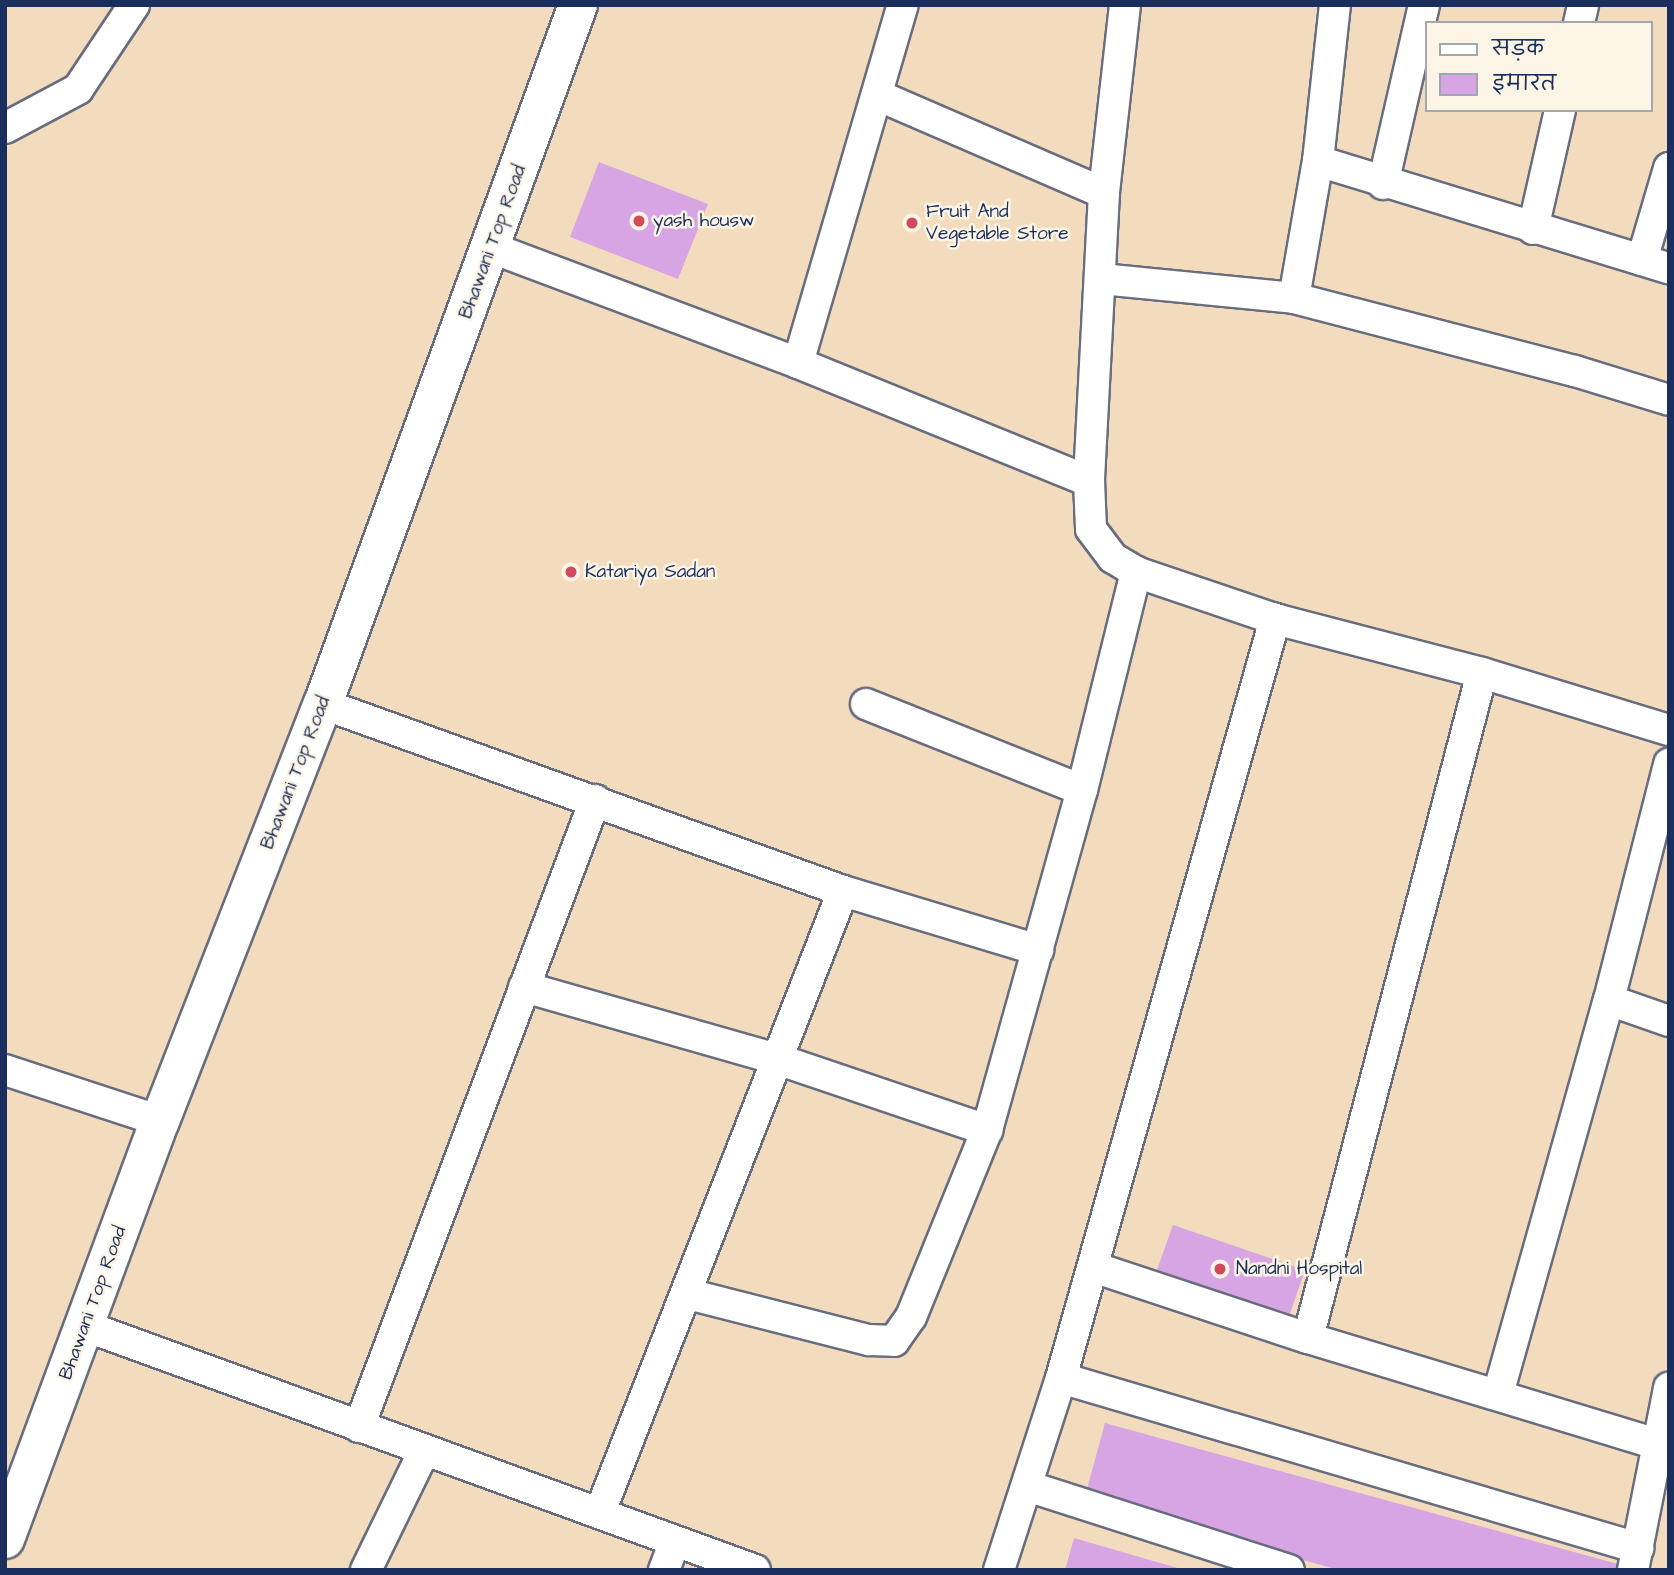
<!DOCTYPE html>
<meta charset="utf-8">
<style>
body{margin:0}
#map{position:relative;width:1674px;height:1575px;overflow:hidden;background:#f3dcbd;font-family:"Architects Daughter","Playpen Sans Deva",sans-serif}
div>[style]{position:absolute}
.building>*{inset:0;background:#d8a5e4}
.roads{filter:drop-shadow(2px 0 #676c7f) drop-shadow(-2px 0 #676c7f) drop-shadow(0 2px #676c7f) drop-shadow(0 -2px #676c7f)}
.minor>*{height:30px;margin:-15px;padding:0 15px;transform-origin:15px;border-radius:15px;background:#fff}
.tertiary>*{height:38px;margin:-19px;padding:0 19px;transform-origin:19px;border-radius:19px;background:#fff}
.dots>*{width:19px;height:19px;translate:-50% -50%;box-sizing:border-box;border:4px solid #fcf5e5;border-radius:50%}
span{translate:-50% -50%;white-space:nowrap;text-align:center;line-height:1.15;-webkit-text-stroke:5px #fcf5e5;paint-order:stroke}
.poi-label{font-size:19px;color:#1b2f5e}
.left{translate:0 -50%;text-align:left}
.street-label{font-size:19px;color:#1b2f5e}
.frame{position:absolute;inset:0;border:7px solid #1b2f5e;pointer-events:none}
.legend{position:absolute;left:1425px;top:21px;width:228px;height:91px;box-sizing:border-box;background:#fcf5e5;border:2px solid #a2a6af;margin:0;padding:9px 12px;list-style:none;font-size:21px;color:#1b2f5e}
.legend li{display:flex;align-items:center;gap:14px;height:35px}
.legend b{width:35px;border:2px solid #a2a6af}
</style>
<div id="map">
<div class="building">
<i style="clip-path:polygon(599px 162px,708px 204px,678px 279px,570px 237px)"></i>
<i style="clip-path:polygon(1173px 1225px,1305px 1270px,1290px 1314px,1157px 1270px)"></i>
<i style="clip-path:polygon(1105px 1423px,1618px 1564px,1617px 1570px,1339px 1570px,1084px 1500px)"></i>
<i style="clip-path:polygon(1074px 1538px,1181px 1569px,1181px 1570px,1065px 1570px)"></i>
</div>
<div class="roads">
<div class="minor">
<i style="left:1125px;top:5px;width:189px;rotate:96.4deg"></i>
<i style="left:1104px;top:193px;width:288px;rotate:93deg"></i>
<i style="left:1089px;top:481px;width:48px;rotate:87.6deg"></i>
<i style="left:1091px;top:529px;width:36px;rotate:53deg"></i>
<i style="left:1113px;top:558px;width:27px;rotate:31deg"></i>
<i style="left:1136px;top:572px;width:147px;rotate:18.7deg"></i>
<i style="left:1275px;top:619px;width:214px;rotate:14.6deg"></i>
<i style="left:1482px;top:673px;width:195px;rotate:17deg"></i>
<i style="left:1579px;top:23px;width:18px;rotate:-77deg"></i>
<i style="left:877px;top:95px;width:247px;rotate:23.4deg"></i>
<i style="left:5px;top:128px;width:83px;rotate:-28.1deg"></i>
<i style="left:78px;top:89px;width:101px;rotate:-56.3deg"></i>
<i style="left:1318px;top:161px;width:367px;rotate:17deg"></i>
<i style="left:1383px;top:184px;width:184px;rotate:-77.1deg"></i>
<i style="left:1533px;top:229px;width:122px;rotate:-77.2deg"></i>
<i style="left:492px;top:248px;width:327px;rotate:20.6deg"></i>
<i style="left:798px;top:363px;width:314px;rotate:22.1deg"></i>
<i style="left:1642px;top:260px;width:96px;rotate:-73.6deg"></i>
<i style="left:1101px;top:279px;width:194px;rotate:5.6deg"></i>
<i style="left:1294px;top:298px;width:290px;rotate:14.6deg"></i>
<i style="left:1575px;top:371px;width:98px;rotate:17.1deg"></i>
<i style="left:1294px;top:298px;width:139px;rotate:-80.1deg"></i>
<i style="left:1318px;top:161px;width:157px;rotate:-83.8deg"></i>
<i style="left:798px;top:363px;width:373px;rotate:-73.7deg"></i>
<i style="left:323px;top:704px;width:553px;rotate:19.78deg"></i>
<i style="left:843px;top:891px;width:204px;rotate:16.8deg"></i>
<i style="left:866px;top:704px;width:232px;rotate:21.7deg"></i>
<i style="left:524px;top:987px;width:266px;rotate:15.9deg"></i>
<i style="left:780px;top:1060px;width:219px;rotate:18.7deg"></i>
<i style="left:1609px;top:1000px;width:64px;rotate:19.3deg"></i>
<i style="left:5px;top:1070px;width:163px;rotate:18.2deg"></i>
<i style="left:1093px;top:1267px;width:226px;rotate:18.3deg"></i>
<i style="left:1308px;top:1338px;width:377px;rotate:16.9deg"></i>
<i style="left:688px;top:1294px;width:187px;rotate:14.3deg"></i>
<i style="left:869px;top:1340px;width:25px;rotate:2deg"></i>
<i style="left:894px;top:1341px;width:29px;rotate:-55deg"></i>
<i style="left:911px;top:1317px;width:202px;rotate:-67.9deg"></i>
<i style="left:987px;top:1130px;width:353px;rotate:-74.4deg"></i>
<i style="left:1082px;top:790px;width:225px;rotate:-76.1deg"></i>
<i style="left:85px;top:1326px;width:713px;rotate:20.01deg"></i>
<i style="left:1308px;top:1338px;width:687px;rotate:-75.34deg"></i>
<i style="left:1061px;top:1378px;width:602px;rotate:16.42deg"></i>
<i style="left:1498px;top:1394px;width:409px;rotate:-74.3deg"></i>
<i style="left:1609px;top:1000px;width:244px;rotate:-75.7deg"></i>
<i style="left:359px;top:1427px;width:670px;rotate:-69.37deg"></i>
<i style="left:1027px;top:1486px;width:275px;rotate:17.8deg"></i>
<i style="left:600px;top:1512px;width:667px;rotate:-68.63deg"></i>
<i style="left:366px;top:1570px;width:132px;rotate:-64deg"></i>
<i style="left:664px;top:1570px;width:30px;rotate:-69deg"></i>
<i style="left:999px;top:1570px;width:202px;rotate:-72.1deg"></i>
<i style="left:1061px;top:1378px;width:789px;rotate:-74.25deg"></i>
<i style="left:1633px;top:1570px;width:186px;rotate:-78.8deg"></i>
</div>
<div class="tertiary">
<i style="left:5px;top:1539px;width:446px;rotate:-69.7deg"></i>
<i style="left:160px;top:1121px;width:448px;rotate:-68.7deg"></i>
<i style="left:323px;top:704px;width:744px;rotate:-69.96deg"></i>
</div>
</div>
<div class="dots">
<i style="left:639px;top:221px;background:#d1495b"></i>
<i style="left:912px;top:223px;background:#d1495b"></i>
<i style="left:571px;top:572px;background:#d1495b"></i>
<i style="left:1220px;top:1269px;background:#d1495b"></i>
</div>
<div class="poi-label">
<span class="left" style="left:926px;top:223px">Fruit And<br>Vegetable Store</span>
<span class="left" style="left:653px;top:221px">yash housw</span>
<span class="left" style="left:585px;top:572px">Katariya Sadan</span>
<span class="left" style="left:1236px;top:1269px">Nandni Hospital</span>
</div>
<div class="street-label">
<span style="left:493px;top:242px;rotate:-70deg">Bhawani Top Road</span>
<span style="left:296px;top:773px;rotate:-69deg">Bhawani Top Road</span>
<span style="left:93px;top:1303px;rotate:-70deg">Bhawani Top Road</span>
</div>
<div class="frame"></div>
<ul class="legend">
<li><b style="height:9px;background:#fff"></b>सड़क</li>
<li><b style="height:19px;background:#d8a5e4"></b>इमारत</li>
</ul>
</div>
